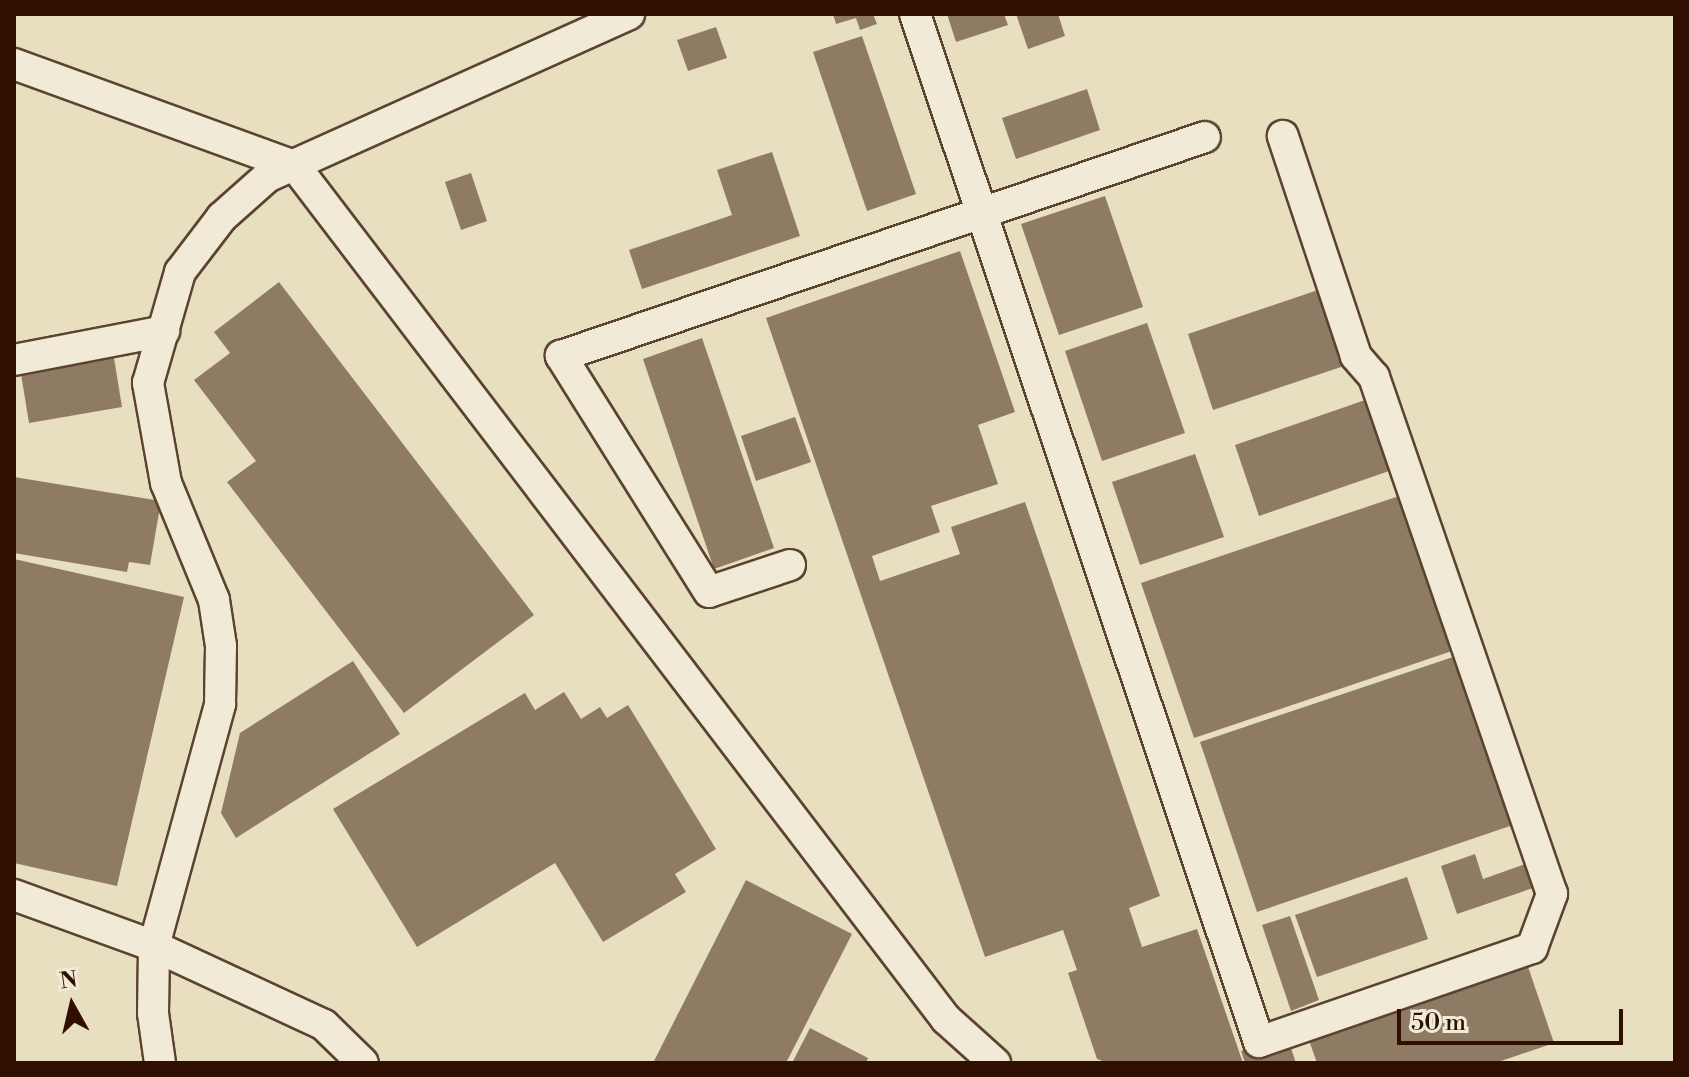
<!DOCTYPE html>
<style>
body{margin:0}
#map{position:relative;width:1689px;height:1077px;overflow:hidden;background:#e8dec0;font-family:"Libre Bodoni",serif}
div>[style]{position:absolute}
.building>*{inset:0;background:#8f7b64}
.roads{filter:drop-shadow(2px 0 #5c4330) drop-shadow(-2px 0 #5c4330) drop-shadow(0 2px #5c4330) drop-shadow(0 -2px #5c4330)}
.minor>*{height:30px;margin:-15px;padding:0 15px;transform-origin:15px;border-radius:15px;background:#f0ead6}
span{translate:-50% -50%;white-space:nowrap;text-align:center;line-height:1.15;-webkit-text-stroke:8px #f0ead6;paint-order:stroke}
.frame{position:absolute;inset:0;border:16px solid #2e0f00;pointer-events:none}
.north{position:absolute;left:32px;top:965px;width:80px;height:80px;-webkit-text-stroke:6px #f0ead6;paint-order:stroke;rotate:352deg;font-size:22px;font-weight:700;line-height:32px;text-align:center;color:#2e0f00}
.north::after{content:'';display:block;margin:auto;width:28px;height:36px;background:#2e0f00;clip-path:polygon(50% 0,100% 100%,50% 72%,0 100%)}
.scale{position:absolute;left:1397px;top:1009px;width:226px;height:36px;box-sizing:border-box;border:4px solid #2e0f00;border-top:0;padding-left:10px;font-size:24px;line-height:28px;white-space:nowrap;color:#2e0f00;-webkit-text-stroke:6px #f0ead6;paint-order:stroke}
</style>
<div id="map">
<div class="building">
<i style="clip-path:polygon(833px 14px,873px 14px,877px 24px,860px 30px,856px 18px,836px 24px)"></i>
<i style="clip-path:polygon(947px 14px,1004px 14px,1008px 25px,956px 42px)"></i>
<i style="clip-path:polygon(1016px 14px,1058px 14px,1065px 36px,1028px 49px)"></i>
<i style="clip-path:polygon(716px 27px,727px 58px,688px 71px,677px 40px)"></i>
<i style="clip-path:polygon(862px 36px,916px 194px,867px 211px,813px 52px)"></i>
<i style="clip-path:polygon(1087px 89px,1100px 130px,1016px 159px,1002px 118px)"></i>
<i style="clip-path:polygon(772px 152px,800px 236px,642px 289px,629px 250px,732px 215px,717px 170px)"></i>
<i style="clip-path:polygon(471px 173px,487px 221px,461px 230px,445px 182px)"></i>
<i style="clip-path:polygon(1105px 196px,1143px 307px,1059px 335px,1021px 224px)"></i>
<i style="clip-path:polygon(960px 251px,1015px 412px,978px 425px,998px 484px,931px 506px,940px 532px,872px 556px,880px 581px,960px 554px,951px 527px,1025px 502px,1160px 896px,1129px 908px,1142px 947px,1197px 929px,1243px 1063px,1108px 1063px,1097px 1059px,1068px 973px,1077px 970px,1063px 930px,985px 957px,766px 318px)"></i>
<i style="clip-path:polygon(279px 282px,534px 615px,404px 713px,227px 482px,256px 461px,194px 380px,230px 353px,214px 332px)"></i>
<i style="clip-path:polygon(1318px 290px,1344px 366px,1213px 410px,1188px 334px)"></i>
<i style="clip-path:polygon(1147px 323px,1185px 433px,1102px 461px,1065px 351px)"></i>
<i style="clip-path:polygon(702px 338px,774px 548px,714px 569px,643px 359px)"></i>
<i style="clip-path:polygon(114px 358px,122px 407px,29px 423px,21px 374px)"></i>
<i style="clip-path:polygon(1368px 399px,1392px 470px,1259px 516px,1235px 445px)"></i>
<i style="clip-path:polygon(795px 417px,811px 462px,756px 481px,741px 436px)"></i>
<i style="clip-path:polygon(1195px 454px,1224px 537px,1140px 565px,1112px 482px)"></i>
<i style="clip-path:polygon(14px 477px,161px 501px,150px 565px,129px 562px,127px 572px,14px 553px)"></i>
<i style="clip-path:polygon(1402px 495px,1455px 650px,1194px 738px,1141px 583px)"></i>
<i style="clip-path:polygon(14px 559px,184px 597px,117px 886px,14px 863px)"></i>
<i style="clip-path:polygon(1459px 655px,1516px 824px,1257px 912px,1200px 742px)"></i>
<i style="clip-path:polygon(353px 661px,400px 734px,236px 838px,221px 813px,240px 733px)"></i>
<i style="clip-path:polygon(564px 692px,581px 719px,600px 707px,607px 718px,628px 705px,716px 849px,675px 874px,686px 892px,603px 942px,555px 863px,417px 947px,333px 809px,525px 693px,535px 710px)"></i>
<i style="clip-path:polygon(1475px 854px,1483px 879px,1528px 863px,1536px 887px,1457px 914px,1441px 866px)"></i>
<i style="clip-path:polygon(1407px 877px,1428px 939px,1317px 977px,1295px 915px)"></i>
<i style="clip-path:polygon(746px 880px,852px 934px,786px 1063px,653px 1063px)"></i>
<i style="clip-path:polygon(1290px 916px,1319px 1000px,1291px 1011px,1262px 925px)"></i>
<i style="clip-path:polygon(1524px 955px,1554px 1043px,1495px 1063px,1317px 1063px,1305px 1029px)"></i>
<i style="clip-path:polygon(810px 1028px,868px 1058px,866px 1063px,792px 1063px)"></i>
<i style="clip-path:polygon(1287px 1036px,1296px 1063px,1245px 1063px,1241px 1051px)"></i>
</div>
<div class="roads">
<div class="minor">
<i style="left:915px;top:14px;width:1084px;rotate:71.5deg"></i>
<i style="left:1259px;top:1042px;width:289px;rotate:-19deg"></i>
<i style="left:1532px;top:948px;width:58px;rotate:-69.7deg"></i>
<i style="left:1552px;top:894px;width:547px;rotate:-109deg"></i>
<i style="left:1374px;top:377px;width:28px;rotate:-131deg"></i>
<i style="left:1356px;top:356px;width:232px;rotate:-108.4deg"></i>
<i style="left:14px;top:64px;width:299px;rotate:20deg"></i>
<i style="left:295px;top:166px;width:1073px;rotate:52.65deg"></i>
<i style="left:946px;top:1019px;width:66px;rotate:41.9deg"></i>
<i style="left:14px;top:360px;width:153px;rotate:-10.9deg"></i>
<i style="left:790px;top:565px;width:85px;rotate:161.6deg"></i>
<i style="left:709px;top:592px;width:279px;rotate:-122.1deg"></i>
<i style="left:561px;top:356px;width:680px;rotate:-18.78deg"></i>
<i style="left:14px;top:895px;width:149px;rotate:20deg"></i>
<i style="left:154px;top:946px;width:187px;rotate:24.9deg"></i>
<i style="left:324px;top:1025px;width:54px;rotate:44.3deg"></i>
<i style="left:160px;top:1063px;width:50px;rotate:-98deg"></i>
<i style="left:153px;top:1013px;width:67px;rotate:-89.1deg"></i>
<i style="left:154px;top:946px;width:251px;rotate:-74.7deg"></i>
<i style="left:220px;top:704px;width:58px;rotate:-89deg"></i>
<i style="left:221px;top:646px;width:47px;rotate:-98.7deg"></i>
<i style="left:214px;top:600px;width:126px;rotate:-112.3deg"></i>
<i style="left:166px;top:483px;width:102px;rotate:-100.2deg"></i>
<i style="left:148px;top:383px;width:116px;rotate:-73.9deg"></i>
<i style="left:180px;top:272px;width:69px;rotate:-52.6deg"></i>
<i style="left:222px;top:217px;width:60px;rotate:-41.6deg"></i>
<i style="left:267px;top:177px;width:397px;rotate:-24.2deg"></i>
</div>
</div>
<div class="frame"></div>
<div class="north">N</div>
<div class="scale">50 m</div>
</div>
